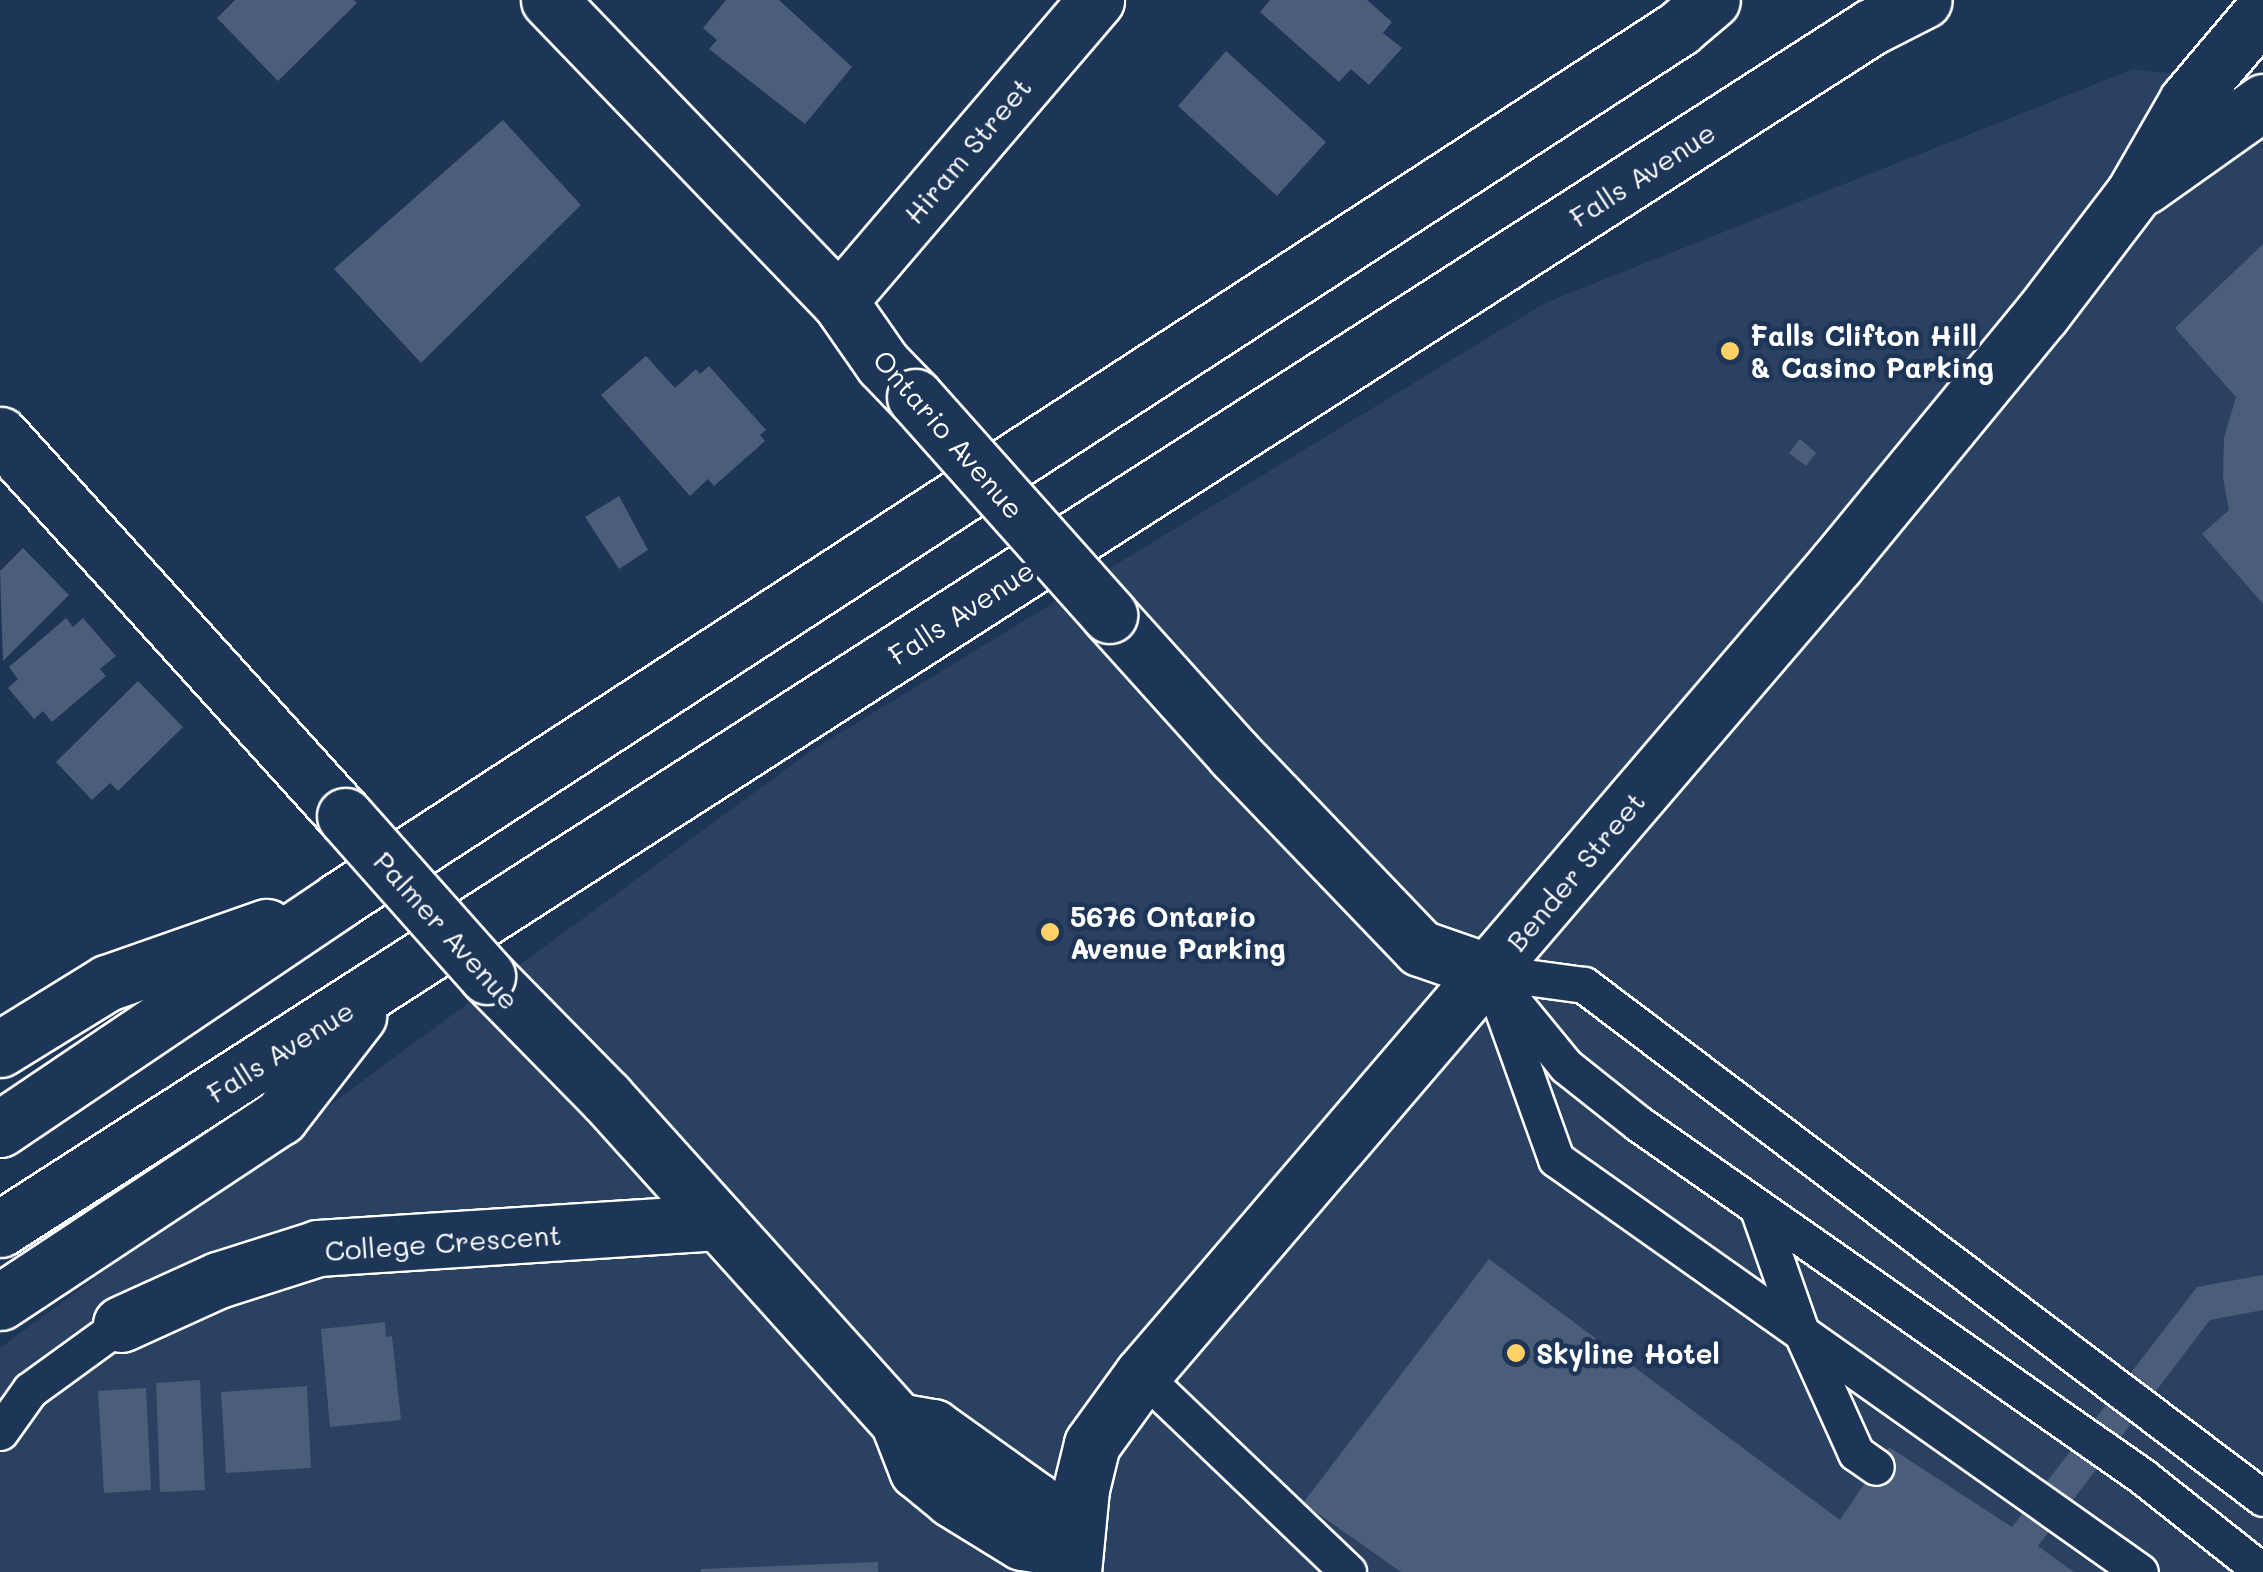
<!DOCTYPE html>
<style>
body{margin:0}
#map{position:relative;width:2263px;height:1572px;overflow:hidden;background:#1d3557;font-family:Mali,sans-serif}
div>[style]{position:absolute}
.built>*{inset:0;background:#2a4161}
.building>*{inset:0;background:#4a5d79}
.roads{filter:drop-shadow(2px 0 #fff) drop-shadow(-2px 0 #fff) drop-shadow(0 2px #fff) drop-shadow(0 -2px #fff)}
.lane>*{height:35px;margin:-17.5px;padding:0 17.5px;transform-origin:17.5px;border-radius:17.5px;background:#1d3557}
.street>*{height:55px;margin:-27.5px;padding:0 27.5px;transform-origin:27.5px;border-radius:27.5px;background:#1d3557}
.secondary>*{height:55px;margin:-27.5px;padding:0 27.5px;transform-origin:27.5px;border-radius:27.5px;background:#1d3557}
.highway>*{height:55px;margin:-27.5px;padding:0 27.5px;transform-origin:27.5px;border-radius:27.5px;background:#1d3557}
.bridges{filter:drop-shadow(2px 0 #fff) drop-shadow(-2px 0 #fff) drop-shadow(0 2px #fff) drop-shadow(0 -2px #fff)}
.street-bridge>*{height:55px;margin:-27.5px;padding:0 27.5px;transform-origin:27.5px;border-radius:27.5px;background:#1d3557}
.secondary-bridge>*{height:55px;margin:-27.5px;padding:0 27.5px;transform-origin:27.5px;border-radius:27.5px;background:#1d3557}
.dots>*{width:28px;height:28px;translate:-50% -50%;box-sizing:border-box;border:5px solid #1d3557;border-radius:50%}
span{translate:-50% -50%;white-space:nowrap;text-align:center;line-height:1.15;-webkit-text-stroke:9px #1d3557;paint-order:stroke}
.street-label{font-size:28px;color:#fff}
.poi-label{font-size:28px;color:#fff;font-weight:700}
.left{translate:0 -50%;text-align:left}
</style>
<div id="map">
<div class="built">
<i style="clip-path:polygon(2133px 69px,2263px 84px,2263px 1572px,0 1572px,0 1348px,809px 752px,1545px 303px)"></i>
</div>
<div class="building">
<i style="clip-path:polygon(235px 0,354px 0,357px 3px,278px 81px,217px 18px)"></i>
<i style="clip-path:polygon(726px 0,779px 0,852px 67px,805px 124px,709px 49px,717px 40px,703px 28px)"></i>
<i style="clip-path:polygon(1270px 0,1367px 0,1392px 22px,1383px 33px,1402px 48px,1369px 85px,1351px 69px,1339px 82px,1260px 12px)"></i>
<i style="clip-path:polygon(1226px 51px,1326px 142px,1277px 196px,1178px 106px)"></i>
<i style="clip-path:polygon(503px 120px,581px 205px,421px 363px,334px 269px)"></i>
<i style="clip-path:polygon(2263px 244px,2263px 604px,2202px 534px,2229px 510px,2223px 478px,2224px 438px,2236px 397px,2175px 328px)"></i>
<i style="clip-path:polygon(646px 356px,675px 388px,696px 369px,700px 374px,709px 366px,766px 430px,760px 435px,765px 441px,714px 486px,708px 479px,690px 496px,601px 395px)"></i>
<i style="clip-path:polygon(1800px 439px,1816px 453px,1806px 466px,1789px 453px)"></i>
<i style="clip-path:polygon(619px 496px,648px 550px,619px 569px,585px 517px)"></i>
<i style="clip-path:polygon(23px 548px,69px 595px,3px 661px,0 571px)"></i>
<i style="clip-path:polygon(66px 618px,73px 627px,83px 618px,116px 656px,100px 669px,106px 676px,52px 722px,43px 711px,34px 719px,8px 688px,18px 679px,9px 667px)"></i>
<i style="clip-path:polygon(138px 681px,183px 727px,118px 791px,110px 783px,92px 800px,56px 762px)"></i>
<i style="clip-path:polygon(1489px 1259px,1840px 1520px,1889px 1447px,2012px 1527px,2197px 1287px,2263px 1275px,2263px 1310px,2210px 1320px,2038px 1546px,2074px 1572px,1401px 1572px,1303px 1503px)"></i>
<i style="clip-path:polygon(385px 1322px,386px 1337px,392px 1336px,401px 1420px,330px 1427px,321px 1329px)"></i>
<i style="clip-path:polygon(200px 1380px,205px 1490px,160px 1492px,156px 1383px)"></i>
<i style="clip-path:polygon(307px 1386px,311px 1468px,226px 1473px,221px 1392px)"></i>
<i style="clip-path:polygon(146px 1388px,151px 1490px,104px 1493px,98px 1391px)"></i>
<i style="clip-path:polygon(878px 1562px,878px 1572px,701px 1572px,701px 1569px)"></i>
</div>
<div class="roads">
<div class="lane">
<i style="left:1489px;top:972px;width:122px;rotate:50.7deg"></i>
<i style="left:1566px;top:1066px;width:93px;rotate:38.5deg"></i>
<i style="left:1639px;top:1124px;width:614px;rotate:34.98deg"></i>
<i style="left:2142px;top:1476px;width:154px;rotate:38.4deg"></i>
<i style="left:1489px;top:972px;width:96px;rotate:7.8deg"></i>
<i style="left:1584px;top:985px;width:851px;rotate:37.07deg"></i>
<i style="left:1498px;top:997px;width:172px;rotate:70.3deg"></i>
<i style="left:1556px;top:1159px;width:715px;rotate:35.27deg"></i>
<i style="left:1758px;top:1209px;width:127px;rotate:70.7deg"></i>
<i style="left:1800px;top:1329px;width:136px;rotate:65.7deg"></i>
<i style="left:1856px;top:1453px;width:24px;rotate:35deg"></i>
<i style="left:1142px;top:1375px;width:285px;rotate:43.7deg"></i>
<i style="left:0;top:1432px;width:52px;rotate:-54.5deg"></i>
<i style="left:30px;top:1390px;width:112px;rotate:-36deg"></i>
</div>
<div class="street">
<i style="left:549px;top:0;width:418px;rotate:46.1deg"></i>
<i style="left:0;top:435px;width:514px;rotate:47.84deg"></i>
<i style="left:487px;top:976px;width:170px;rotate:45.5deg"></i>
<i style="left:606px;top:1097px;width:436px;rotate:48deg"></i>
<i style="left:898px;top:1421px;width:53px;rotate:68.8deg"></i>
<i style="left:917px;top:1470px;width:45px;rotate:39.6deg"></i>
<i style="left:952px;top:1499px;width:82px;rotate:31.6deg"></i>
<i style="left:1022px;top:1542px;width:53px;rotate:8.7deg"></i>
<i style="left:121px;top:1324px;width:107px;rotate:-24.4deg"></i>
<i style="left:218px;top:1280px;width:105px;rotate:-17.7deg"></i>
<i style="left:318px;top:1248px;width:401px;rotate:-3.7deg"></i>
<i style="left:898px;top:1421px;width:36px;rotate:10deg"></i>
<i style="left:933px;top:1427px;width:125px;rotate:35.6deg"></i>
<i style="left:1035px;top:1500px;width:63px;rotate:52deg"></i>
</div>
<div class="secondary">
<i style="left:2145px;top:186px;width:145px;rotate:-35.4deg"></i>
<i style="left:915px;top:397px;width:46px;rotate:-134.1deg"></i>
<i style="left:883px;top:364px;width:77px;rotate:-124.9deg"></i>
<i style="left:839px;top:301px;width:396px;rotate:-49.5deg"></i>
<i style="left:1109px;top:615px;width:187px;rotate:48deg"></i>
<i style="left:1234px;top:754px;width:269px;rotate:46.2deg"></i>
<i style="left:1420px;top:948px;width:73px;rotate:19.2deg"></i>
<i style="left:1073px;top:1572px;width:83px;rotate:-84.5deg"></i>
<i style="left:1081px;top:1489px;width:46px;rotate:-76.3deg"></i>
<i style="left:1092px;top:1444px;width:85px;rotate:-54.1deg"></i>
<i style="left:1142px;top:1375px;width:1069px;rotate:-49.44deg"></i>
<i style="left:1837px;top:563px;width:321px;rotate:-50.6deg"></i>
<i style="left:2041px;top:315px;width:153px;rotate:-52.7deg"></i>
<i style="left:2134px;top:193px;width:106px;rotate:-60.1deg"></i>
<i style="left:2187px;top:101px;width:118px;rotate:-49.8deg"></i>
</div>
<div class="highway">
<i style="left:0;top:1049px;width:126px;rotate:-31.7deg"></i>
<i style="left:107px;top:983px;width:169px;rotate:-19.4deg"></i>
<i style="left:0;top:1129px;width:409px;rotate:-34deg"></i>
<i style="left:339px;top:900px;width:1599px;rotate:-33.05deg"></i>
<i style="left:1679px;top:28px;width:43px;rotate:-40.3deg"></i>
<i style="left:0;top:1229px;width:2224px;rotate:-32.72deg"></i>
<i style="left:1871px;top:27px;width:59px;rotate:-27deg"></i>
<i style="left:0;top:1302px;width:336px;rotate:-33.5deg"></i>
<i style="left:280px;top:1117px;width:128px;rotate:-52.3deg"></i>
</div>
</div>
<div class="bridges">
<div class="street-bridge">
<i style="left:345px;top:816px;width:214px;rotate:48.4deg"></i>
</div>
<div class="secondary-bridge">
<i style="left:915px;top:397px;width:292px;rotate:48.3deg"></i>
</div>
</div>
<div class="dots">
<i style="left:1730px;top:351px;background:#ffd166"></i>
<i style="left:1050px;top:932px;background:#ffd166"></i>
<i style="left:1516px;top:1353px;background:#ffd166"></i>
</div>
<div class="street-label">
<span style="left:967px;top:150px;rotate:-50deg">Hiram Street</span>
<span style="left:1642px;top:174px;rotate:-33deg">Falls Avenue</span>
<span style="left:949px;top:434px;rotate:49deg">Ontario Avenue</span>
<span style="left:961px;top:612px;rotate:-33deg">Falls Avenue</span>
<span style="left:1575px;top:871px;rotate:-50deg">Bender Street</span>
<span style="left:447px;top:930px;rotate:48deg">Palmer Avenue</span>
<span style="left:280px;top:1051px;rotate:-32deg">Falls Avenue</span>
<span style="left:443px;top:1242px;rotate:-4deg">College Crescent</span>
</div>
<div class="poi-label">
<span class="left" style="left:1750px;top:351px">Falls Clifton Hill<br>&amp; Casino Parking</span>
<span class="left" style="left:1070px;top:932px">5676 Ontario<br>Avenue Parking</span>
<span class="left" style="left:1536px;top:1353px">Skyline Hotel</span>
</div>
</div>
